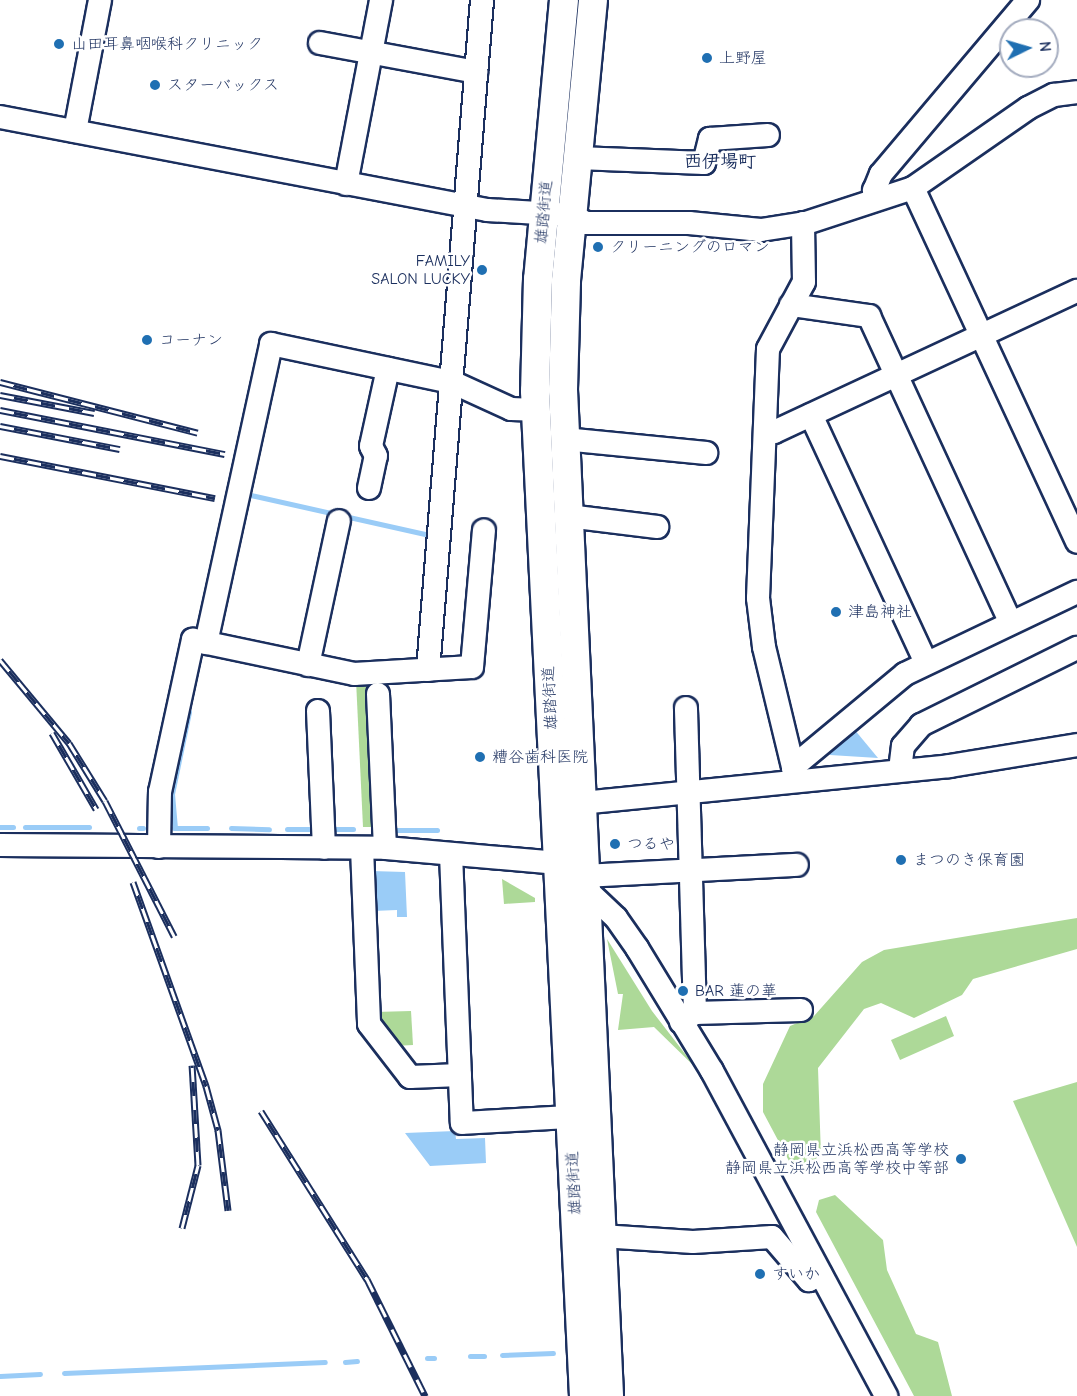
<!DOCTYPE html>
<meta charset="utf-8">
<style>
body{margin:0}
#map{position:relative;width:1077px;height:1396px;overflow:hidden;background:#fff;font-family:"Comic Neue","Klee One",sans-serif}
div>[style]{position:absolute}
.green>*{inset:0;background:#add998}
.water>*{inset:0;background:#9accf7}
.stream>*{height:5px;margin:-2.5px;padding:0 2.5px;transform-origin:2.5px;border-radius:2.5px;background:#9accf7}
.roads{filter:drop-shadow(2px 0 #1b2f5e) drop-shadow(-2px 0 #1b2f5e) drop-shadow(0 2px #1b2f5e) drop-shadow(0 -2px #1b2f5e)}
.minor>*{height:22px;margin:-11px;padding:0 11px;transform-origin:11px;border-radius:11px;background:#fff}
.major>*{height:28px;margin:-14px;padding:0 14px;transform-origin:14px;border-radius:14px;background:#fff}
.rail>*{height:7px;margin-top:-3.5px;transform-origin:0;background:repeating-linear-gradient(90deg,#fff 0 14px,#1b2f5e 0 28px);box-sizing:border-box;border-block:2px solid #1b2f5e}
.dots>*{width:16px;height:16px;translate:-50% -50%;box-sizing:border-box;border:3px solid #fff;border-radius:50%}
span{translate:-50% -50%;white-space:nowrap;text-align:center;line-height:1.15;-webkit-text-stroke:5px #fff;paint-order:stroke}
.poi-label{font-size:16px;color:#1b2f5e}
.left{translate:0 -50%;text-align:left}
.right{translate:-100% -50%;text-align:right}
.street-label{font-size:16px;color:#1b2f5e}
.neighbourhood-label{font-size:18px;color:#1b2f5e;font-weight:700}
.north{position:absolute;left:999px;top:18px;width:60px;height:60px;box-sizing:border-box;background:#fff;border:2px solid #a4acbf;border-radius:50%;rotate:85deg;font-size:16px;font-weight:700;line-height:24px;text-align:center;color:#1b2f5e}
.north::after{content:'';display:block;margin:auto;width:21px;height:27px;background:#1f6fb2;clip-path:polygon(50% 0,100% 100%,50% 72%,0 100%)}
</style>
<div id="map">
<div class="green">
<i style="clip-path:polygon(371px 679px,378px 827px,363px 827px,356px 680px)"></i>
<i style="clip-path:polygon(502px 879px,535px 898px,535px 902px,504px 904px)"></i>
<i style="clip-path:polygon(1077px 918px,1077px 949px,973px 979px,962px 995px,914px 1018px,881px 1003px,864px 1009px,818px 1068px,821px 1156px,803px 1166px,789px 1161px,763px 1112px,763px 1084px,790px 1026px,814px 1016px,862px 962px,884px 950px)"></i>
<i style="clip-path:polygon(607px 939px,652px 1011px,696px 1068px,654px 1027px,618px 1030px,623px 994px,618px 994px)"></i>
<i style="clip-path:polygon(411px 1011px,413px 1045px,394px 1046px,375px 1012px)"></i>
<i style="clip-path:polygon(946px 1016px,954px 1036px,900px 1060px,891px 1040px)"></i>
<i style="clip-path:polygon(1077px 1082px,1077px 1247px,1013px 1101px)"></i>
<i style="clip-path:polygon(835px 1195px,883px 1240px,887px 1270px,916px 1334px,938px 1342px,952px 1396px,914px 1396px,816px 1212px,819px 1200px)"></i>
</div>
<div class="water">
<i style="clip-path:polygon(854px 729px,878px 758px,830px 755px,827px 751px)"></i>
<i style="clip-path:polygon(371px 871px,405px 872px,407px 917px,397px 917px,397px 910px,373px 911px)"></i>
<i style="clip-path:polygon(455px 1131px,456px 1139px,485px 1138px,486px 1163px,430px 1166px,405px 1133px)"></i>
</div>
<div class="stream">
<i style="left:246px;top:494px;width:189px;rotate:12.6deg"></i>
<i style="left:0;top:827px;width:13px"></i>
<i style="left:25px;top:827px;width:64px"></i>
<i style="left:139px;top:828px;width:4px"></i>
<i style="left:174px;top:828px;width:33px"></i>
<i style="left:175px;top:828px;width:34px;rotate:-95deg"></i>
<i style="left:172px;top:794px;width:84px;rotate:-78.3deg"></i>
<i style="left:231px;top:828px;width:38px;rotate:2deg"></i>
<i style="left:287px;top:829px;width:27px"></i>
<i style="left:335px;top:829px;width:18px"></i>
<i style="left:393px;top:830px;width:44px"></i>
<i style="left:502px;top:1355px;width:51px;rotate:-2.2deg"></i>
<i style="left:470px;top:1356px;width:14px"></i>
<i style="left:427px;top:1358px;width:7px"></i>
<i style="left:345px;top:1362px;width:12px;rotate:-5deg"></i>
<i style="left:64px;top:1373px;width:261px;rotate:-2.4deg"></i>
<i style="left:0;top:1376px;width:40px;rotate:-2.9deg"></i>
</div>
<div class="roads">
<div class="minor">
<i style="left:320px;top:43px;width:159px;rotate:10.5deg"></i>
<i style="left:0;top:117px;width:496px;rotate:10.8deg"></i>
<i style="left:487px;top:210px;width:85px;rotate:3.4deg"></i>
<i style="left:572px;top:215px;width:16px;rotate:30deg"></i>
<i style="left:586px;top:223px;width:103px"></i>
<i style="left:689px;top:223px;width:72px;rotate:5.6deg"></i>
<i style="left:761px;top:230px;width:46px;rotate:-8.8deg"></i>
<i style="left:806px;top:223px;width:113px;rotate:-18.1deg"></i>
<i style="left:913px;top:188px;width:140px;rotate:-34.8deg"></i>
<i style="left:1028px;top:108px;width:29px;rotate:-27deg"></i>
<i style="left:1054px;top:95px;width:23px;rotate:-7deg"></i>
<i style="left:75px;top:131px;width:133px;rotate:-79.2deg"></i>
<i style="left:578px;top:158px;width:126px;rotate:2.3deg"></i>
<i style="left:704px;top:163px;width:25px;rotate:-76deg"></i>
<i style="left:710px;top:139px;width:58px;rotate:-3.9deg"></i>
<i style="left:346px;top:184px;width:187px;rotate:-79.2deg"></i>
<i style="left:913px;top:188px;width:390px;rotate:65.1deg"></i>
<i style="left:877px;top:199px;width:9px;rotate:-111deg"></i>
<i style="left:874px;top:191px;width:18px;rotate:-68deg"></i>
<i style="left:881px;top:174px;width:228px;rotate:-49.8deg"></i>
<i style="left:791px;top:305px;width:79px;rotate:8deg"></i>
<i style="left:869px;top:316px;width:338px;rotate:65.2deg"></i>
<i style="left:811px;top:415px;width:273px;rotate:65.1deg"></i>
<i style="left:765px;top:432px;width:9px"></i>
<i style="left:774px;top:432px;width:334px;rotate:-25deg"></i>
<i style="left:564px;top:439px;width:143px;rotate:5.6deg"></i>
<i style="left:369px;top:488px;width:33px;rotate:-78deg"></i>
<i style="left:376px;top:456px;width:11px;rotate:-117deg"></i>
<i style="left:371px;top:446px;width:79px;rotate:-77.6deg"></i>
<i style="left:568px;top:516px;width:90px;rotate:7deg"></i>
<i style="left:206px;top:643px;width:306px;rotate:-77.7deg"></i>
<i style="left:271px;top:344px;width:185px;rotate:11.9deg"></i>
<i style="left:452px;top:382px;width:65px;rotate:24.6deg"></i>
<i style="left:511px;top:409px;width:25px;rotate:2deg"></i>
<i style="left:308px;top:665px;width:147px;rotate:-77.9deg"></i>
<i style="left:428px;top:670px;width:672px;rotate:-85.39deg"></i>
<i style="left:378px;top:694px;width:154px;rotate:87.4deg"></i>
<i style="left:318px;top:711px;width:137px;rotate:87.5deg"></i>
<i style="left:793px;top:767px;width:123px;rotate:-103.6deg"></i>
<i style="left:764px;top:647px;width:49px;rotate:-97deg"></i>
<i style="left:758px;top:598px;width:249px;rotate:-87.7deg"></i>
<i style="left:768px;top:349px;width:76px;rotate:-61.8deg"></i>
<i style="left:804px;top:282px;width:59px;rotate:-91deg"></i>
<i style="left:900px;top:770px;width:24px;rotate:-83deg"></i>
<i style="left:903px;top:746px;width:28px;rotate:-49deg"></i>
<i style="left:921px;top:725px;width:174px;rotate:-26.3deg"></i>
<i style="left:795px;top:780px;width:13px;rotate:-99deg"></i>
<i style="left:793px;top:767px;width:146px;rotate:-39.7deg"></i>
<i style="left:905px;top:674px;width:191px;rotate:-25.5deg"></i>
<i style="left:581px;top:803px;width:370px;rotate:-5.7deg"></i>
<i style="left:949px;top:766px;width:130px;rotate:-9.3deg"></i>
<i style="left:0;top:845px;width:386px;rotate:0.4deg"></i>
<i style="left:386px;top:848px;width:173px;rotate:5deg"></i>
<i style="left:558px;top:863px;width:80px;rotate:43.5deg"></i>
<i style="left:616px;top:918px;width:37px;rotate:55deg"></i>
<i style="left:637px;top:948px;width:144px;rotate:58.6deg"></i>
<i style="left:712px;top:1071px;width:369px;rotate:61.8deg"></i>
<i style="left:159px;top:847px;width:55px;rotate:-89deg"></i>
<i style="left:160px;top:792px;width:156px;rotate:-77.8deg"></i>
<i style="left:193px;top:640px;width:165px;rotate:11.9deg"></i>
<i style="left:354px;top:674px;width:118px;rotate:-3.4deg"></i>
<i style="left:472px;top:667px;width:137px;rotate:-85deg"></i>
<i style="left:362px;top:848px;width:176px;rotate:87.7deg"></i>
<i style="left:369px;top:1024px;width:67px;rotate:52.3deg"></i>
<i style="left:410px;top:1077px;width:50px;rotate:-2.3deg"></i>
<i style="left:451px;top:854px;width:269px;rotate:87.7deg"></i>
<i style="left:462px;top:1123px;width:109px;rotate:-3.2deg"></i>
<i style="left:585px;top:876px;width:212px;rotate:-3deg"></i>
<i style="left:695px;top:1013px;width:106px;rotate:-1.6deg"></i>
<i style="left:681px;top:1022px;width:17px;rotate:-33deg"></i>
<i style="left:695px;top:1013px;width:305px;rotate:-91.7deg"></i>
<i style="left:601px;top:1236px;width:92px;rotate:3.7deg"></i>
<i style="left:693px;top:1242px;width:79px;rotate:-3.6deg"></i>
<i style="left:772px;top:1237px;width:57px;rotate:49.3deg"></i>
<i style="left:809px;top:1280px;width:13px;rotate:-27deg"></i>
</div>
<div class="major">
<i style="left:564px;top:0;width:280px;rotate:95.3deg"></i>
<i style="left:538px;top:279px;width:112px;rotate:91.5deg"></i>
<i style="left:535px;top:391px;width:1006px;rotate:87.21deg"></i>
<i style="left:593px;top:0;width:283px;rotate:95.5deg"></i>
<i style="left:566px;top:282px;width:108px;rotate:91.6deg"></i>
<i style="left:563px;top:390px;width:1007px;rotate:87.38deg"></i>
</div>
</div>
<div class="rail">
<i style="left:0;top:382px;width:204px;rotate:14.4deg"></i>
<i style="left:0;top:395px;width:96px;rotate:10.8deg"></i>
<i style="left:0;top:410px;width:229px;rotate:11.1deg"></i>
<i style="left:0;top:426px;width:122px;rotate:10.9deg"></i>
<i style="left:0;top:456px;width:219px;rotate:11.1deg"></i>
<i style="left:0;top:660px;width:108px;rotate:50.3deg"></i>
<i style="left:69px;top:743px;width:68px;rotate:58.2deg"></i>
<i style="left:105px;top:801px;width:152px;rotate:62.9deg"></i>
<i style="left:52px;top:733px;width:88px;rotate:59.9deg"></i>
<i style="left:133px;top:882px;width:217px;rotate:70.3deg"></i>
<i style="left:206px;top:1086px;width:46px;rotate:74.7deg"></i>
<i style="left:218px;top:1130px;width:81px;rotate:82.9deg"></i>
<i style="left:261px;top:1111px;width:199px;rotate:57.8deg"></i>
<i style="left:367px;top:1279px;width:131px;rotate:63.6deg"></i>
<i style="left:182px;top:1228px;width:65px;rotate:-75.7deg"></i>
<i style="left:198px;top:1165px;width:100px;rotate:-93.4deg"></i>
</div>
<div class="dots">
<i style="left:59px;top:44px;background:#1f6fb2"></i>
<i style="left:707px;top:58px;background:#1f6fb2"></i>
<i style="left:155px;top:85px;background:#1f6fb2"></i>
<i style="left:598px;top:247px;background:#1f6fb2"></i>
<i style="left:482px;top:270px;background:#1f6fb2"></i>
<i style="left:147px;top:340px;background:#1f6fb2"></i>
<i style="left:836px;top:612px;background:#1f6fb2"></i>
<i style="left:480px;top:757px;background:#1f6fb2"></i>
<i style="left:615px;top:844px;background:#1f6fb2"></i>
<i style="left:901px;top:860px;background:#1f6fb2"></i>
<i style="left:683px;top:991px;background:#1f6fb2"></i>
<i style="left:961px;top:1159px;background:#1f6fb2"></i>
<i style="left:760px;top:1274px;background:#1f6fb2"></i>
</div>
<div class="poi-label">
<span class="left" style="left:71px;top:44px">山田耳鼻咽喉科クリニック</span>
<span class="left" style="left:719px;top:58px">上野屋</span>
<span class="left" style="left:167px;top:85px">スターバックス</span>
<span class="left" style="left:610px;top:247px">クリーニングのロマン</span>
<span class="right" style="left:470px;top:270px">FAMILY<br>SALON LUCKY</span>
<span class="left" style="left:159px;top:340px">コーナン</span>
<span class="left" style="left:848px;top:612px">津島神社</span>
<span class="left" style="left:492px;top:757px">糟谷歯科医院</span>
<span class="left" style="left:627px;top:844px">つるや</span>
<span class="left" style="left:913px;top:860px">まつのき保育園</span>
<span class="left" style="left:695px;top:991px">BAR 蓮の華</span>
<span class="right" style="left:949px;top:1159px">静岡県立浜松西高等学校<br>静岡県立浜松西高等学校中等部</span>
<span class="left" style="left:772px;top:1274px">すいか</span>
</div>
<div class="street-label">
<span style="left:544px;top:212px;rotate:-85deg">雄踏街道</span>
<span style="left:550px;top:698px;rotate:-93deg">雄踏街道</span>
<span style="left:574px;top:1183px;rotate:-93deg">雄踏街道</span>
</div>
<div class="neighbourhood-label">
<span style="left:720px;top:162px">西伊場町</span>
</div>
<div class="north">N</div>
</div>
